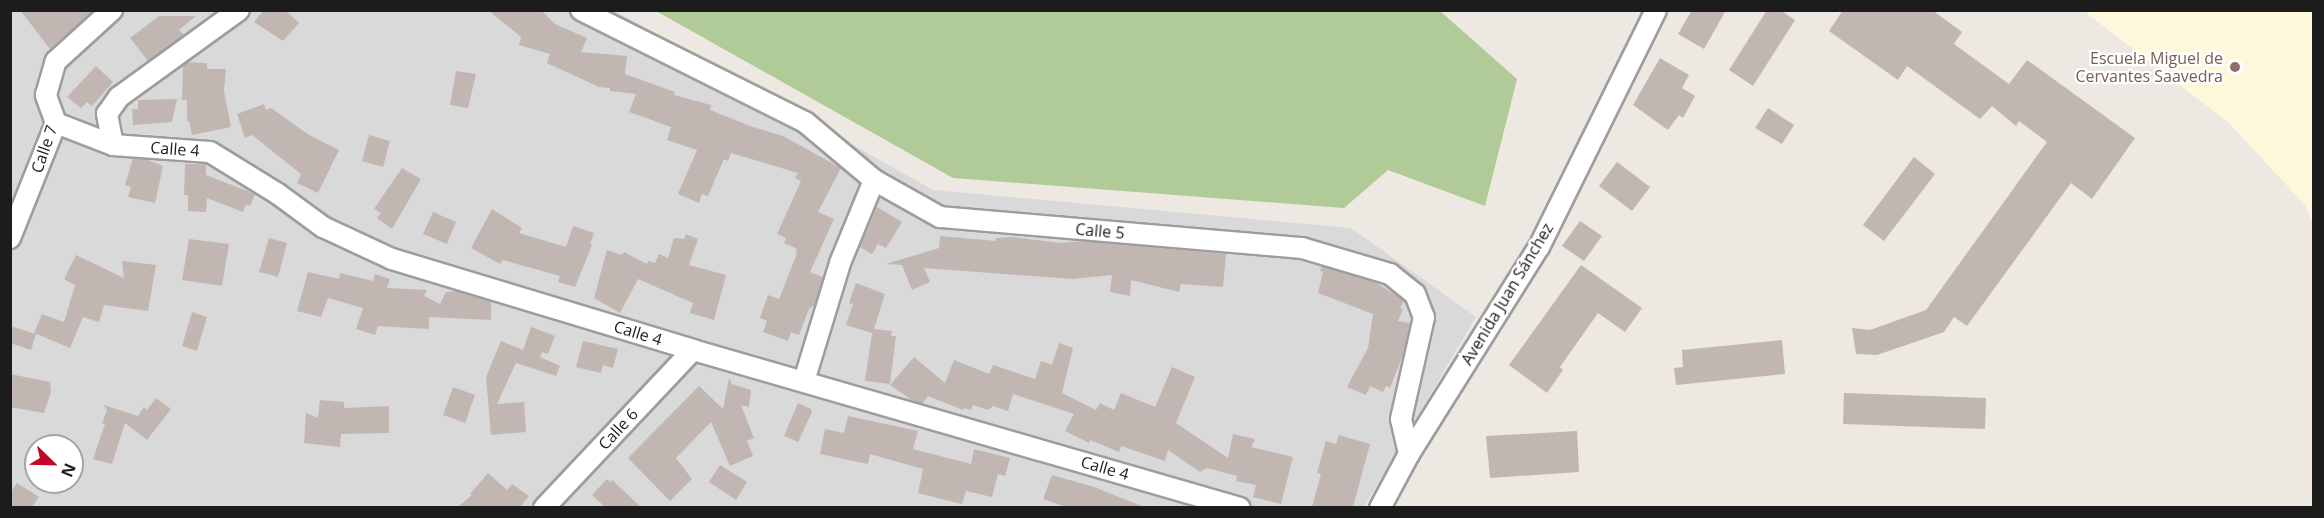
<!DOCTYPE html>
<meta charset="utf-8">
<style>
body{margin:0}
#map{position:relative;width:2324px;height:518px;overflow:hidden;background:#ede8e2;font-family:"Open Sans",sans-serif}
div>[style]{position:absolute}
.residential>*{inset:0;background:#dad9d9}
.education>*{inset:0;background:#fdf8db}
.forest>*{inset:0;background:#b0cb98}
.building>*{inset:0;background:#c1b6b2}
.roads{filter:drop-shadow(2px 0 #9d9d9d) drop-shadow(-2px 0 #9d9d9d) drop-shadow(0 2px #9d9d9d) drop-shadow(0 -2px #9d9d9d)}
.minor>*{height:20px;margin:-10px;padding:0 10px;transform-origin:10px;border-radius:10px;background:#fff}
.dots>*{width:16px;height:16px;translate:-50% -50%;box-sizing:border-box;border:3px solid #fff;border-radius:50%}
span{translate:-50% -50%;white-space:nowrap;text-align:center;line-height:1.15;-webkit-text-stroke:4.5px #fff;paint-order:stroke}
.education-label{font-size:16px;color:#785e54}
.right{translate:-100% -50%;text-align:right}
.street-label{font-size:16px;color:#1c1c1c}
.frame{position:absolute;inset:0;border:12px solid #1c1c1c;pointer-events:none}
.north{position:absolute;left:24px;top:434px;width:60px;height:60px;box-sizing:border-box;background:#fff;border:2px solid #a4a4a4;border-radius:50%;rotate:113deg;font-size:16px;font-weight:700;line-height:24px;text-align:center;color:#1c1c1c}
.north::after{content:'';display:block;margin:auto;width:21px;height:27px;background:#c00827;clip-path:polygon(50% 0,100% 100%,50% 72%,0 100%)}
</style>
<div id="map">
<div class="residential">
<i style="clip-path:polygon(evenodd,10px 11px,615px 11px,933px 190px,1351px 228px,1476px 317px,1364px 507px,11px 507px,10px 11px,36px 446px,72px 446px,72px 482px,36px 482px,36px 446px)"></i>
</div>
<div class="education">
<i style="clip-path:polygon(2084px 11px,2313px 11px,2313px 224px,2305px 205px,2229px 123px)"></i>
</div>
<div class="forest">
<i style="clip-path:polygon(656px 11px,1440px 11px,1517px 79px,1485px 206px,1388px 170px,1344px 208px,953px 178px)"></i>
</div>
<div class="building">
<i style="clip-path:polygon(20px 10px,94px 10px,50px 49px)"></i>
<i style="clip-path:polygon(264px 10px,285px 10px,299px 23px,283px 41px,254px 22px)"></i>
<i style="clip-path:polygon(488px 10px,541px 10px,555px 24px,587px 38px,581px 52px,627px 56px,625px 74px,675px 92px,674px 95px,711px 105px,710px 110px,750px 126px,783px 136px,841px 168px,818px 212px,834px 219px,810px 272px,823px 277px,815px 305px,809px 309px,799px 335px,791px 332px,788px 341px,763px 332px,767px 321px,760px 318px,768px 295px,779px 299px,796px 256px,797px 249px,784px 243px,786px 238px,777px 234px,801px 181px,795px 178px,798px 173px,731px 153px,728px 161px,724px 159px,708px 196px,702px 194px,699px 203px,678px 194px,697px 150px,667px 140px,671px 127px,629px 112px,636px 94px,610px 91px,610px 88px,599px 87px,547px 63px,550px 54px,519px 45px,521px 37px)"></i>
<i style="clip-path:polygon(1692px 10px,1726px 10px,1704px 49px,1678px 34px)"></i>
<i style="clip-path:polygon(1767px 10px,1780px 10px,1795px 20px,1753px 86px,1729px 70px)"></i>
<i style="clip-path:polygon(1843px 10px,1932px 10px,1962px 32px,1954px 44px,2009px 84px,2027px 60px,2135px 138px,2092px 199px,2071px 183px,1967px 326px,1954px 317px,1944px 332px,1877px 355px,1856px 354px,1852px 328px,1870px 330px,1926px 310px,2047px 142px,2019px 121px,2016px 126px,1992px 106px,1980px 119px,1907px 66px,1898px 80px,1829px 31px)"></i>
<i style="clip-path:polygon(159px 16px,196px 16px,179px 30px,184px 35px,148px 61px,130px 38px)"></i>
<i style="clip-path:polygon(1660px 58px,1689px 75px,1682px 88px,1695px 96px,1683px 118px,1679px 115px,1668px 130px,1633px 105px)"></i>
<i style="clip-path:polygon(187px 62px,207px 63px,207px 69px,226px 69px,224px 91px,231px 127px,192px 135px,189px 121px,187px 121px,187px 100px,182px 100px,183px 65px)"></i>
<i style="clip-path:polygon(96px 66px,113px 82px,92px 106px,87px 102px,81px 108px,67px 97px)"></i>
<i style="clip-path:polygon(456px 71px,476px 74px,468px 108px,450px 105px)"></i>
<i style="clip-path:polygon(177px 99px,172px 122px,133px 125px,132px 109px,138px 109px,138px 100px)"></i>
<i style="clip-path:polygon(264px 104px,266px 110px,271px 108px,309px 135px,339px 150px,318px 193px,297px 183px,301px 174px,252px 135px,245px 138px,237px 114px)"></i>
<i style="clip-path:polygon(1768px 108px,1794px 125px,1782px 144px,1755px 128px)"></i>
<i style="clip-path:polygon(369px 135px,390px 141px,383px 167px,362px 161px)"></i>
<i style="clip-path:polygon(1914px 157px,1935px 174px,1884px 241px,1863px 225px)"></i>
<i style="clip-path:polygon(133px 158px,146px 159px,163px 166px,155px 203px,128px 197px,131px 187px,125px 185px)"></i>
<i style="clip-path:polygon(1617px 162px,1650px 187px,1632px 211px,1599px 186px)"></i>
<i style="clip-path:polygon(185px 164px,206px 164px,206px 175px,255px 194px,250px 206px,246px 204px,243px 212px,207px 198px,206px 212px,188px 211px,188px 195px,184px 195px)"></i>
<i style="clip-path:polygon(402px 168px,421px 179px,392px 229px,377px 218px,381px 213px,374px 209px)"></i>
<i style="clip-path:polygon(877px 207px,902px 222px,886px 248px,878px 244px,872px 254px,860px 247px)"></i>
<i style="clip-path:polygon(492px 209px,522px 228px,519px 233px,566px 247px,573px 226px,594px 233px,590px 244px,592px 245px,575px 287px,558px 282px,560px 276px,503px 260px,500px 264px,471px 248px)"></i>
<i style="clip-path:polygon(433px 212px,456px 222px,447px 244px,423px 234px)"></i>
<i style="clip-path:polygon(1580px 221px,1602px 236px,1584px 261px,1562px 246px)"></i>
<i style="clip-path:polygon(686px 234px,698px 239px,689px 265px,726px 275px,714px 320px,690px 313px,693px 303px,638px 279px,620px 313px,594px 298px,607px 250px,622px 255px,624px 252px,647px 264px,648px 261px,655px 263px,659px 254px,668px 258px,674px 238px,684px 239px)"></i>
<i style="clip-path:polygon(940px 236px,996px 241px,996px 238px,1011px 237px,1061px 243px,1083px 241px,1226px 254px,1223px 287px,1181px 284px,1179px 292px,1131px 280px,1130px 296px,1110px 292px,1112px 275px,1072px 279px,924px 268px,930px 282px,912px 290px,902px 265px,886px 264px,939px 248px)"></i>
<i style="clip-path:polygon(269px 238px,287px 243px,278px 277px,259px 272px)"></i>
<i style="clip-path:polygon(189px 239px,229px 244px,222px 286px,182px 280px)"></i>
<i style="clip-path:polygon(76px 255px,124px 278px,122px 261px,156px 265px,148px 311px,104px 305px,99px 322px,83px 317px,70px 348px,34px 333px,42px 314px,64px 322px,75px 285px,64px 279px)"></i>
<i style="clip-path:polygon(1581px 265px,1642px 308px,1625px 332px,1598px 313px,1560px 367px,1563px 370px,1547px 393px,1509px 365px)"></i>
<i style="clip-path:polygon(1322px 266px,1378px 284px,1404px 300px,1400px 308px,1403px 309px,1398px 321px,1410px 323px,1403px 355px,1390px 388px,1386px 386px,1383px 392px,1370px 386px,1366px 395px,1347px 387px,1368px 348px,1373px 314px,1318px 293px,1323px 272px,1320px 271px)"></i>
<i style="clip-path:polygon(308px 272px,339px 279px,340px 273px,373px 281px,375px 274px,390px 279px,387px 288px,427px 290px,424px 296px,440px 304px,446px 292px,457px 291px,491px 302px,491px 320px,429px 317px,429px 329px,378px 326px,375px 335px,356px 329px,363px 308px,328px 298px,321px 317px,297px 311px)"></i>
<i style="clip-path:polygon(856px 283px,885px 294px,874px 329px,892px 331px,891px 336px,896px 336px,890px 384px,865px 381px,872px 333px,846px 325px,853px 304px,849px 303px)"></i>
<i style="clip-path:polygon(192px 312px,207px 317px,197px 351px,182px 346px)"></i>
<i style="clip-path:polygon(10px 326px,36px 334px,31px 350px,10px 343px)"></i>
<i style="clip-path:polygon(531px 327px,555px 336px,548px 354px,542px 352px,540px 357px,560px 366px,556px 376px,516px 363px,497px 404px,524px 402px,526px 432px,491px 435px,486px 377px,501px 341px,523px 350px)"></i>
<i style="clip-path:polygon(1782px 340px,1785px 374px,1676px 385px,1674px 368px,1683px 367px,1682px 350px)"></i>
<i style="clip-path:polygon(583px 341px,618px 349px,613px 368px,603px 365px,601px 373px,576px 367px)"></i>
<i style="clip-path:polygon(1059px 343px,1073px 348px,1062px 393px,1096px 410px,1100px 403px,1114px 410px,1121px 393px,1155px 407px,1172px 367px,1195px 377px,1176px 423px,1228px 458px,1233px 434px,1255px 439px,1251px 447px,1293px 457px,1281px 504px,1253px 497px,1256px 485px,1236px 481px,1237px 476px,1207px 468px,1200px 472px,1168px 450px,1165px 461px,1121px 446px,1119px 452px,1090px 440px,1089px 443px,1065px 431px,1074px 414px,1013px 394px,1008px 411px,993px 406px,988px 410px,973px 405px,971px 410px,964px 408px,963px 410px,928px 396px,922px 404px,913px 401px,890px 385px,914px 357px,945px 383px,954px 360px,989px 374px,993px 365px,1035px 379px,1041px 361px,1052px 365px)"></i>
<i style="clip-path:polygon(10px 374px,50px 382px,51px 392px,44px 413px,10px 407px)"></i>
<i style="clip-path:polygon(729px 378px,732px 384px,751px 390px,749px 407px,741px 405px,754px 438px,747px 441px,753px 456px,730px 466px,711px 422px,676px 458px,692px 479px,670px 501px,628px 458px,699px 386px,723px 409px)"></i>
<i style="clip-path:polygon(453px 387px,475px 395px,465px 423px,443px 415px)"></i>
<i style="clip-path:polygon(1844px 393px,1986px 398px,1985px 429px,1843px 424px)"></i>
<i style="clip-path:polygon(156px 398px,171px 409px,147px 440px,125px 423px,112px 464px,93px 459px,105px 424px,102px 423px,107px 410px,104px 405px,138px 416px,144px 407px,147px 410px)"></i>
<i style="clip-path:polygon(320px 400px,344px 402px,344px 408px,389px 406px,389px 433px,341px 434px,340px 447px,304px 443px,306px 413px,318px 418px)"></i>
<i style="clip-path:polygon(798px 403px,811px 409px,812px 412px,798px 442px,784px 436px)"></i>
<i style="clip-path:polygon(848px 416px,918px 431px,913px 449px,971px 464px,974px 449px,1010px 458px,1005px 476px,998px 474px,992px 497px,966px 491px,962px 504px,918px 493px,923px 469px,870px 454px,868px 464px,820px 454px,825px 429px,844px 433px)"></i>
<i style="clip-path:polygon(1577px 431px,1579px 472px,1490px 478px,1486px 436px)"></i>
<i style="clip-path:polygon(1339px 435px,1370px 444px,1353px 507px,1312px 507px,1321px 474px,1317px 473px,1326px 441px,1336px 444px)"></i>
<i style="clip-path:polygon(720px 465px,747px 482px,736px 500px,709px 482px)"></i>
<i style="clip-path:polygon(488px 473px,507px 490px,512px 484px,529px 496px,520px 507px,458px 507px,472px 495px,470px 494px)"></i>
<i style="clip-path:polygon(1052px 475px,1094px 487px,1144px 507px,1066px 507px,1043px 499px)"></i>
<i style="clip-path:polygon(607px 479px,610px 482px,612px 480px,641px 507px,605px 507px,592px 495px)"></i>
<i style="clip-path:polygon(17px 483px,39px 497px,32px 507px,10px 507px,10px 493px)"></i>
</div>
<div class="roads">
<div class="minor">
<i style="left:581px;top:10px;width:250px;rotate:26.6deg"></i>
<i style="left:805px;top:122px;width:90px;rotate:40deg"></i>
<i style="left:874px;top:180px;width:76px;rotate:29.3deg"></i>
<i style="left:940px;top:217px;width:363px;rotate:4.9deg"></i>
<i style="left:1302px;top:248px;width:92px;rotate:16.5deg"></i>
<i style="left:1390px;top:274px;width:32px;rotate:39deg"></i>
<i style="left:1415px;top:294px;width:25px;rotate:69deg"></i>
<i style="left:1424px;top:317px;width:105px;rotate:102.7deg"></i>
<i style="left:1401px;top:419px;width:36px;rotate:77deg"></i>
<i style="left:56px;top:123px;width:61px;rotate:21.1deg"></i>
<i style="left:113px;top:145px;width:97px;rotate:4.1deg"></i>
<i style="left:210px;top:152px;width:80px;rotate:31.7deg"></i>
<i style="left:278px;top:194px;width:56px;rotate:36.3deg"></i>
<i style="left:323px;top:227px;width:76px;rotate:24.9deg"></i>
<i style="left:392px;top:259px;width:314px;rotate:16.8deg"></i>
<i style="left:693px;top:350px;width:569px;rotate:16.11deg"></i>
<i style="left:113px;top:145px;width:32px;rotate:-101deg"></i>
<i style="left:107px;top:114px;width:21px;rotate:-55deg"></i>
<i style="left:119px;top:97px;width:148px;rotate:-35.9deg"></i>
<i style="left:10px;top:238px;width:124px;rotate:-68.2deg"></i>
<i style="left:56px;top:123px;width:30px;rotate:-110deg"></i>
<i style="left:46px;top:95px;width:35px;rotate:-74deg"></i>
<i style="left:56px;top:61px;width:76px;rotate:-42.3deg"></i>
<i style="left:804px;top:381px;width:123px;rotate:-73deg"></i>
<i style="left:840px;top:263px;width:90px;rotate:-67.7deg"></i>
<i style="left:544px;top:508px;width:217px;rotate:-46.7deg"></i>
<i style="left:1380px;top:508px;width:61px;rotate:-61.8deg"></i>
<i style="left:1409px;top:454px;width:244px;rotate:-57.9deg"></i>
<i style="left:1539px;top:247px;width:264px;rotate:-63.7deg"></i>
</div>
</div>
<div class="dots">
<i style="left:2235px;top:67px;background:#8d6e63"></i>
</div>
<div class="education-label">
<span class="right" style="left:2223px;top:67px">Escuela Miguel de<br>Cervantes Saavedra</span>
</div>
<div class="street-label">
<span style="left:44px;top:149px;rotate:-71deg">Calle 7</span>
<span style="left:175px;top:149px;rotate:4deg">Calle 4</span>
<span style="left:1100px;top:231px;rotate:5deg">Calle 5</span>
<span style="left:1507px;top:294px;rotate:-59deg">Avenida Juan Sánchez</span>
<span style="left:638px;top:333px;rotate:17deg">Calle 4</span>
<span style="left:618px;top:429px;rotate:-47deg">Calle 6</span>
<span style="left:1105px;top:468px;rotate:16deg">Calle 4</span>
</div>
<div class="frame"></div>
<div class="north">N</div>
</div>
